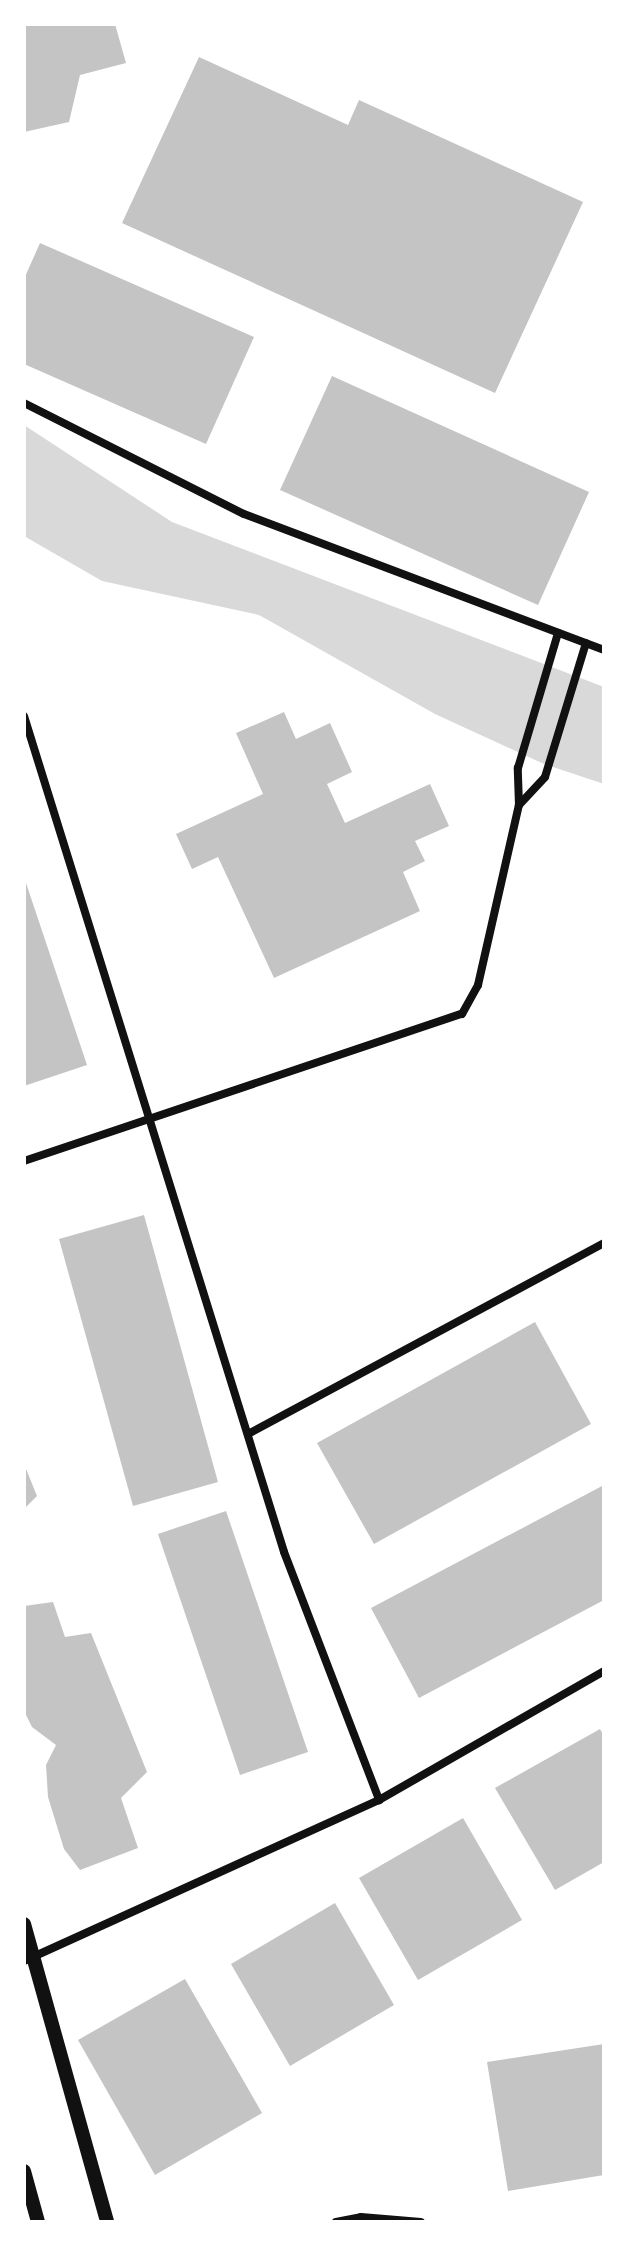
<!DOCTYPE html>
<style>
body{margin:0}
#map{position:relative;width:628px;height:2246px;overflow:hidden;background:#fff;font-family:Raleway,sans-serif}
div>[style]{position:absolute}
.water>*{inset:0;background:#d9d9d9}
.building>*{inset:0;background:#c4c4c4}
.minor>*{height:8px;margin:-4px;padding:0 4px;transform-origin:4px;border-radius:4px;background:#111}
.tertiary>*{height:14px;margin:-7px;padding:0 7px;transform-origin:7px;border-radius:7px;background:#111}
span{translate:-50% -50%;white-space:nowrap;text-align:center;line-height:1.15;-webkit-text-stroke:6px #fff;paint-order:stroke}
.frame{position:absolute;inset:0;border:26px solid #fff;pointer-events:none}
</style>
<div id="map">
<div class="water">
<i style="clip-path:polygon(24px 425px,172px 522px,604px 687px,604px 784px,544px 764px,435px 714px,259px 615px,102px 581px,24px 536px)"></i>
</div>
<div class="building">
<i style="clip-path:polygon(24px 24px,115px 24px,126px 63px,80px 75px,69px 122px,24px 132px)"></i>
<i style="clip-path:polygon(199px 57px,348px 125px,359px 100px,583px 202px,495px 393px,122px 223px)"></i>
<i style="clip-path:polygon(40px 243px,254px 337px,206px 444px,24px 364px,24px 279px)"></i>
<i style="clip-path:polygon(332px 376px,589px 492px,538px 605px,280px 490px)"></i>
<i style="clip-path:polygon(284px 712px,296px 739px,330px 723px,352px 772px,327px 784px,345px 823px,430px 784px,449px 826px,415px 841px,425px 861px,403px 872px,420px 911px,274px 978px,218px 857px,192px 869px,176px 834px,263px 794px,236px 733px)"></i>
<i style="clip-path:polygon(24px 877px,87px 1065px,24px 1086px)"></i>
<i style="clip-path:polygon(144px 1215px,218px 1482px,133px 1506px,59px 1239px)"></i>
<i style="clip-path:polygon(535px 1322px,591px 1424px,374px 1544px,317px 1443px)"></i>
<i style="clip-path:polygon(24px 1464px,37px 1496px,24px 1509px)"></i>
<i style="clip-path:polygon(604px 1485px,604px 1600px,419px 1698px,371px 1608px)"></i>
<i style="clip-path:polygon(226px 1511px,308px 1752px,240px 1775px,158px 1534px)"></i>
<i style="clip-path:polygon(53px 1602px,65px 1637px,91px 1633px,147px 1772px,121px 1798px,138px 1848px,80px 1870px,64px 1849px,48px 1797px,46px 1765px,56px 1745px,32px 1727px,24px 1711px,24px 1606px)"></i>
<i style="clip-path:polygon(600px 1729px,604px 1736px,604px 1862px,555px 1890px,495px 1788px)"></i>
<i style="clip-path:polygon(463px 1818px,522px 1920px,418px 1980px,359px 1878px)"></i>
<i style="clip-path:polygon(335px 1903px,394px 2005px,290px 2066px,231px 1964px)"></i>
<i style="clip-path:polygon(185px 1979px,262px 2113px,155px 2175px,78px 2040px)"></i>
<i style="clip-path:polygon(604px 2044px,604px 2175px,508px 2191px,487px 2062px)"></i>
</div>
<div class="minor">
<i style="left:24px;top:403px;width:246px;rotate:26.8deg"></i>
<i style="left:244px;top:514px;width:385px;rotate:20.7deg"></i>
<i style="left:24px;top:716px;width:875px;rotate:72.72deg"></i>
<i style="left:284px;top:1552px;width:266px;rotate:69deg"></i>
<i style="left:519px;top:805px;width:38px;rotate:-47deg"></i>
<i style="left:545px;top:777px;width:140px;rotate:-73deg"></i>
<i style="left:24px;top:1161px;width:462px;rotate:-18.6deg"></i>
<i style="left:462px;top:1014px;width:33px;rotate:-61deg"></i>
<i style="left:478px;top:985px;width:185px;rotate:-77.2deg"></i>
<i style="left:519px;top:805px;width:37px;rotate:-92deg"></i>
<i style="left:518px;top:768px;width:141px;rotate:-73.5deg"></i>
<i style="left:248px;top:1434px;width:404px;rotate:-28.2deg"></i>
<i style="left:24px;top:1961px;width:390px;rotate:-24.4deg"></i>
<i style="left:379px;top:1800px;width:259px;rotate:-29.8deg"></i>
<i style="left:336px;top:2222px;width:25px;rotate:-11deg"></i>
<i style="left:361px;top:2217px;width:60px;rotate:4.8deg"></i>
</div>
<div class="tertiary">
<i style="left:24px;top:1924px;width:309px;rotate:74.4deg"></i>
<i style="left:24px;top:2171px;width:53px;rotate:74.6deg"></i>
</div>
<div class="frame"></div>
</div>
